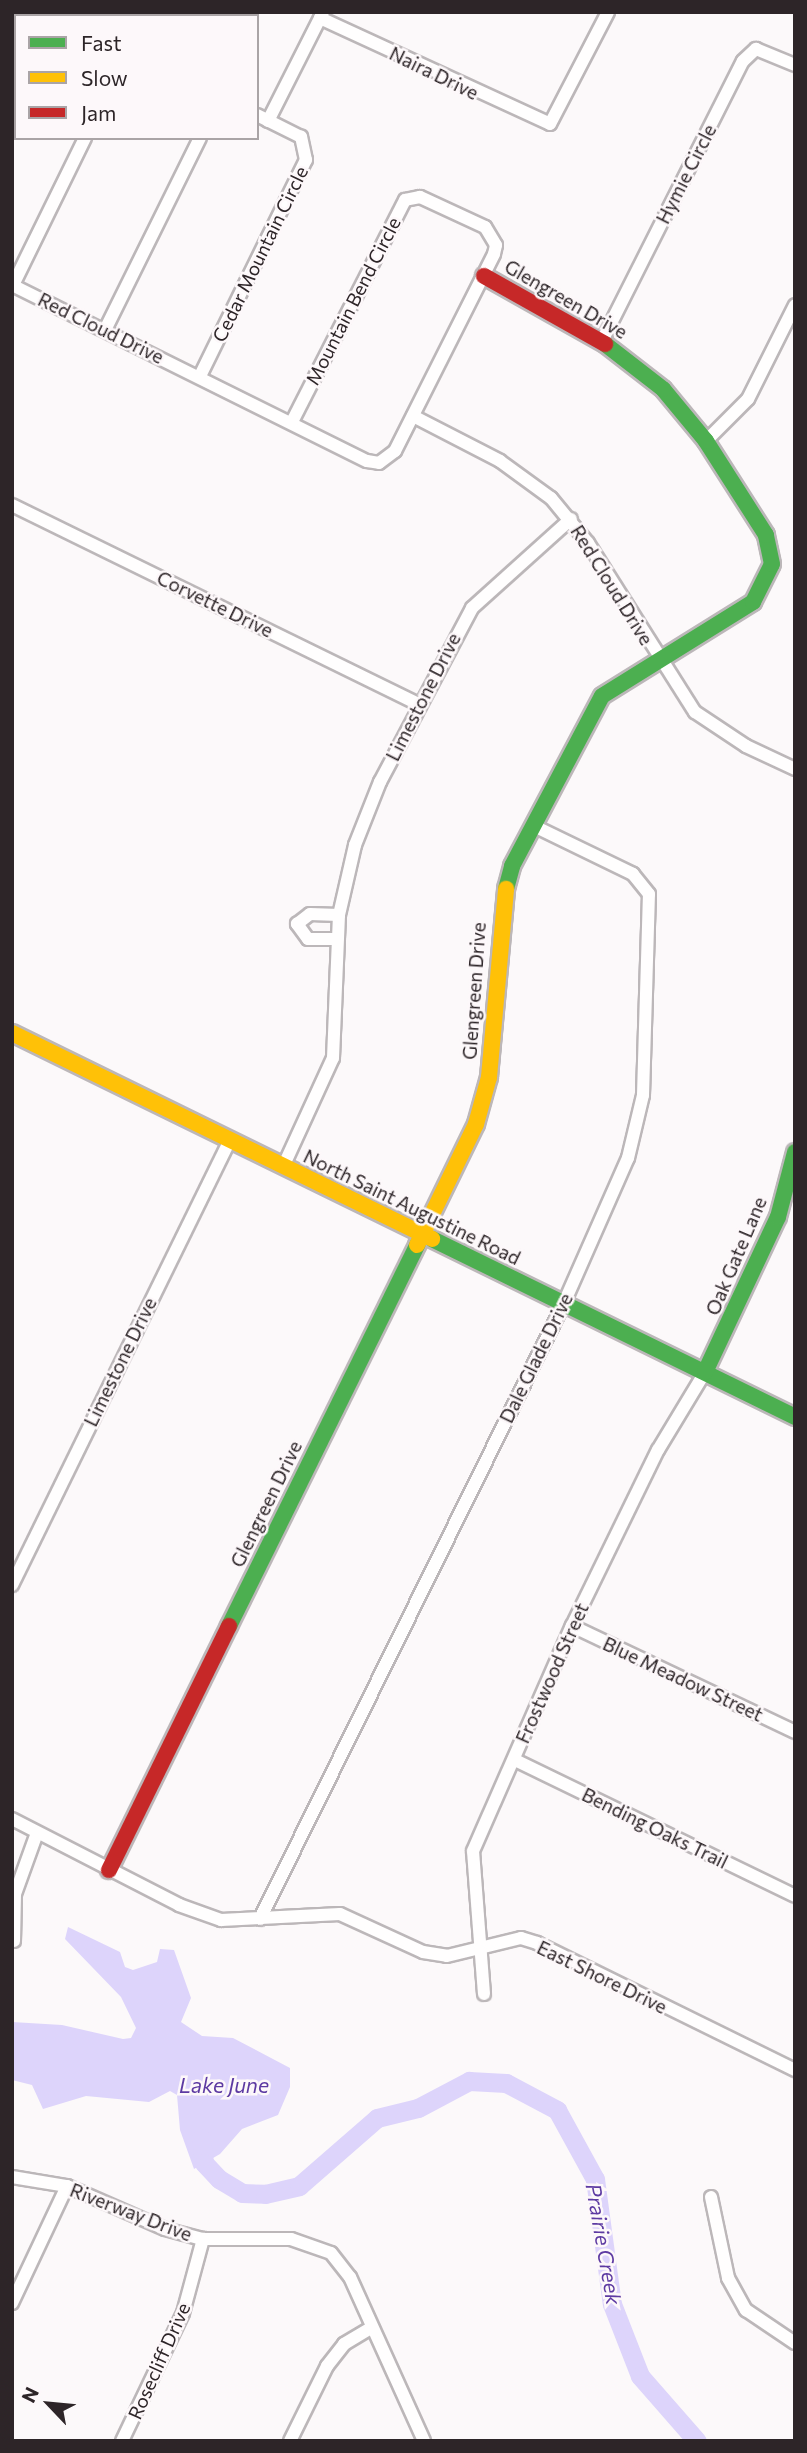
<!DOCTYPE html>
<style>
body{margin:0}
#map{position:relative;width:807px;height:2453px;overflow:hidden;background:#fcf9fa;font-family:Commissioner,sans-serif}
div>[style]{position:absolute}
.water>*{inset:0;background:#ddd4fb}
.river>*{height:19px;margin:-9.5px;padding:0 9.5px;transform-origin:9.5px;border-radius:9.5px;background:#ddd4fb}
.roads{filter:drop-shadow(2px 0 #bcb7b9) drop-shadow(-2px 0 #bcb7b9) drop-shadow(0 2px #bcb7b9) drop-shadow(0 -2px #bcb7b9)}
.street>*{height:12px;margin:-6px;padding:0 6px;transform-origin:6px;border-radius:6px;background:#fffefe}
.fast>*{height:16px;margin:-8px;padding:0 8px;transform-origin:8px;border-radius:8px;background:#4caf50}
.slow>*{height:16px;margin:-8px;padding:0 8px;transform-origin:8px;border-radius:8px;background:#ffc107}
.jam>*{height:16px;margin:-8px;padding:0 8px;transform-origin:8px;border-radius:8px;background:#c62828}
span{translate:-50% -50%;white-space:nowrap;text-align:center;line-height:1.15;-webkit-text-stroke:5px #fdf8fa;paint-order:stroke}
.street-label{font-size:19px;color:#2d2528}
.water-label{font-size:21px;color:#5d3aa2;font-style:italic}
.frame{position:absolute;inset:0;border:14px solid #2d2528;pointer-events:none}
.legend{position:absolute;left:14px;top:14px;width:245px;height:126px;box-sizing:border-box;background:#fdf8fa;border:2px solid #aaa4a6;margin:0;padding:9px 12px;list-style:none;font-size:21px;color:#2d2528}
.legend li{display:flex;align-items:center;gap:14px;height:35px}
.legend b{width:35px;border:2px solid #aaa4a6}
.north{position:absolute;left:14px;top:2369px;width:70px;height:70px;-webkit-text-stroke:5px #fdf8fa;paint-order:stroke;rotate:296deg;font-size:19px;font-weight:700;line-height:28px;text-align:center;color:#2d2528}
.north::after{content:'';display:block;margin:auto;width:24px;height:32px;background:#2d2528;clip-path:polygon(50% 0,100% 100%,50% 72%,0 100%)}
</style>
<div id="map">
<div class="water">
<i style="clip-path:polygon(68px 1927px,120px 1952px,125px 1967px,133px 1970px,157px 1962px,160px 1949px,174px 1950px,191px 1998px,181px 2022px,202px 2036px,233px 2038px,290px 2068px,290px 2087px,278px 2115px,242px 2129px,220px 2154px,194px 2169px,180px 2130px,177px 2095px,170px 2091px,149px 2102px,86px 2096px,43px 2109px,32px 2085px,12px 2080px,12px 2022px,62px 2025px,123px 2039px,131px 2038px,136px 2028px,121px 1997px,65px 1939px)"></i>
</div>
<div class="river">
<i style="left:201px;top:2138px;width:25px;rotate:83deg"></i>
<i style="left:204px;top:2163px;width:22px;rotate:47deg"></i>
<i style="left:219px;top:2179px;width:27px;rotate:31deg"></i>
<i style="left:242px;top:2193px;width:23px;rotate:2deg"></i>
<i style="left:265px;top:2194px;width:35px;rotate:-13deg"></i>
<i style="left:299px;top:2186px;width:103px;rotate:-41.1deg"></i>
<i style="left:377px;top:2118px;width:42px;rotate:-13.7deg"></i>
<i style="left:418px;top:2108px;width:58px;rotate:-27.9deg"></i>
<i style="left:469px;top:2081px;width:37px;rotate:3deg"></i>
<i style="left:506px;top:2083px;width:58px;rotate:27.9deg"></i>
<i style="left:557px;top:2110px;width:79px;rotate:61.2deg"></i>
<i style="left:595px;top:2179px;width:126px;rotate:82.3deg"></i>
<i style="left:612px;top:2304px;width:77px;rotate:68.7deg"></i>
<i style="left:640px;top:2376px;width:86px;rotate:48.8deg"></i>
</div>
<div class="roads">
<div class="street">
<i style="left:51px;top:12px;width:6px;rotate:45deg"></i>
<i style="left:30px;top:16px;width:4px;rotate:-63deg"></i>
<i style="left:320px;top:18px;width:253px;rotate:24.7deg"></i>
<i style="left:550px;top:124px;width:126px;rotate:-62.6deg"></i>
<i style="left:12px;top:52px;width:8px;rotate:-60deg"></i>
<i style="left:268px;top:121px;width:122px;rotate:-63.2deg"></i>
<i style="left:12px;top:285px;width:396px;rotate:26.4deg"></i>
<i style="left:367px;top:461px;width:12px;rotate:9deg"></i>
<i style="left:379px;top:463px;width:20px;rotate:-37deg"></i>
<i style="left:395px;top:451px;width:220px;rotate:-63.3deg"></i>
<i style="left:494px;top:254px;width:9px;rotate:-77deg"></i>
<i style="left:496px;top:245px;width:21px;rotate:-121deg"></i>
<i style="left:485px;top:227px;width:72px;rotate:-155.2deg"></i>
<i style="left:420px;top:197px;width:15px;rotate:169deg"></i>
<i style="left:405px;top:200px;width:249px;rotate:117deg"></i>
<i style="left:13px;top:285px;width:164px;rotate:-63.9deg"></i>
<i style="left:105px;top:330px;width:214px;rotate:-63.7deg"></i>
<i style="left:602px;top:341px;width:313px;rotate:-63.3deg"></i>
<i style="left:743px;top:61px;width:18px;rotate:-43deg"></i>
<i style="left:756px;top:49px;width:42px;rotate:22.3deg"></i>
<i style="left:200px;top:376px;width:241px;rotate:-63.9deg"></i>
<i style="left:306px;top:160px;width:24px;rotate:-102deg"></i>
<i style="left:301px;top:137px;width:49px;rotate:-153.4deg"></i>
<i style="left:413px;top:416px;width:98px;rotate:27.3deg"></i>
<i style="left:500px;top:461px;width:63px;rotate:36deg"></i>
<i style="left:551px;top:498px;width:58px;rotate:50.6deg"></i>
<i style="left:588px;top:543px;width:200px;rotate:57.7deg"></i>
<i style="left:695px;top:712px;width:61px;rotate:33.7deg"></i>
<i style="left:746px;top:746px;width:54px;rotate:25.1deg"></i>
<i style="left:706px;top:441px;width:59px;rotate:-45deg"></i>
<i style="left:748px;top:399px;width:105px;rotate:-63.4deg"></i>
<i style="left:12px;top:505px;width:452px;rotate:26.1deg"></i>
<i style="left:337px;top:939px;width:29px;rotate:180deg"></i>
<i style="left:308px;top:939px;width:19px;rotate:-126deg"></i>
<i style="left:297px;top:924px;width:16px;rotate:-38deg"></i>
<i style="left:310px;top:914px;width:29px;rotate:2deg"></i>
<i style="left:283px;top:1167px;width:120px;rotate:-65.4deg"></i>
<i style="left:333px;top:1058px;width:143px;rotate:-87.6deg"></i>
<i style="left:339px;top:915px;width:72px;rotate:-77.1deg"></i>
<i style="left:355px;top:845px;width:68px;rotate:-68.4deg"></i>
<i style="left:380px;top:782px;width:197px;rotate:-62.1deg"></i>
<i style="left:472px;top:608px;width:133px;rotate:-42deg"></i>
<i style="left:12px;top:1585px;width:496px;rotate:-63.9deg"></i>
<i style="left:572px;top:1626px;width:247px;rotate:25.4deg"></i>
<i style="left:515px;top:1760px;width:311px;rotate:25.9deg"></i>
<i style="left:12px;top:1819px;width:188px;rotate:27.2deg"></i>
<i style="left:179px;top:1905px;width:45px;rotate:19.7deg"></i>
<i style="left:221px;top:1920px;width:119px;rotate:-2.9deg"></i>
<i style="left:340px;top:1914px;width:91px;rotate:24.6deg"></i>
<i style="left:423px;top:1952px;width:24px;rotate:9deg"></i>
<i style="left:447px;top:1956px;width:76px;rotate:-13.7deg"></i>
<i style="left:521px;top:1938px;width:17px;rotate:17deg"></i>
<i style="left:537px;top:1943px;width:288px;rotate:26.2deg"></i>
<i style="left:260px;top:1919px;width:687px;rotate:-63.73deg"></i>
<i style="left:564px;top:1303px;width:158px;rotate:-66.2deg"></i>
<i style="left:628px;top:1158px;width:65px;rotate:-76.6deg"></i>
<i style="left:643px;top:1095px;width:201px;rotate:-88.3deg"></i>
<i style="left:649px;top:894px;width:26px;rotate:-129deg"></i>
<i style="left:633px;top:874px;width:112px;rotate:-154.1deg"></i>
<i style="left:14px;top:1941px;width:47px;rotate:-88.8deg"></i>
<i style="left:15px;top:1894px;width:65px;rotate:-70.2deg"></i>
<i style="left:484px;top:1994px;width:143px;rotate:-94.4deg"></i>
<i style="left:473px;top:1851px;width:246px;rotate:-66.3deg"></i>
<i style="left:572px;top:1626px;width:196px;rotate:-64deg"></i>
<i style="left:658px;top:1450px;width:91px;rotate:-58.9deg"></i>
<i style="left:12px;top:2177px;width:56px;rotate:9.3deg"></i>
<i style="left:67px;top:2186px;width:107px;rotate:23.7deg"></i>
<i style="left:165px;top:2229px;width:39px;rotate:15deg"></i>
<i style="left:203px;top:2239px;width:88px"></i>
<i style="left:291px;top:2239px;width:42px;rotate:19.3deg"></i>
<i style="left:331px;top:2253px;width:31px;rotate:52deg"></i>
<i style="left:350px;top:2277px;width:180px;rotate:65.7deg"></i>
<i style="left:711px;top:2197px;width:83px;rotate:78.1deg"></i>
<i style="left:728px;top:2278px;width:37px;rotate:61deg"></i>
<i style="left:746px;top:2310px;width:59px;rotate:34deg"></i>
<i style="left:12px;top:2303px;width:129px;rotate:-64.8deg"></i>
<i style="left:122px;top:2441px;width:142px;rotate:-64.5deg"></i>
<i style="left:183px;top:2313px;width:77px;rotate:-74.9deg"></i>
<i style="left:290px;top:2441px;width:84px;rotate:-63.7deg"></i>
<i style="left:327px;top:2366px;width:28px;rotate:-52deg"></i>
<i style="left:344px;top:2344px;width:31px;rotate:-31deg"></i>
</div>
<div class="fast">
<i style="left:506px;top:889px;width:24px;rotate:-75deg"></i>
<i style="left:512px;top:866px;width:192px;rotate:-62.1deg"></i>
<i style="left:602px;top:696px;width:178px;rotate:-31.9deg"></i>
<i style="left:753px;top:602px;width:42px;rotate:-63.4deg"></i>
<i style="left:772px;top:564px;width:30px;rotate:-102deg"></i>
<i style="left:766px;top:535px;width:112px;rotate:-122.6deg"></i>
<i style="left:706px;top:441px;width:67px;rotate:-129.6deg"></i>
<i style="left:663px;top:389px;width:73px;rotate:-142.2deg"></i>
<i style="left:432px;top:1239px;width:404px;rotate:26.1deg"></i>
<i style="left:705px;top:1372px;width:171px;rotate:-64.8deg"></i>
<i style="left:778px;top:1217px;width:67px;rotate:-75.3deg"></i>
<i style="left:229px;top:1626px;width:425px;rotate:-63.7deg"></i>
</div>
<div class="slow">
<i style="left:12px;top:1033px;width:468px;rotate:26.1deg"></i>
<i style="left:417px;top:1245px;width:135px;rotate:-64deg"></i>
<i style="left:476px;top:1124px;width:49px;rotate:-74.5deg"></i>
<i style="left:489px;top:1077px;width:189px;rotate:-84.8deg"></i>
</div>
<div class="jam">
<i style="left:484px;top:276px;width:139px;rotate:29.3deg"></i>
<i style="left:109px;top:1870px;width:272px;rotate:-63.8deg"></i>
</div>
</div>
<div class="street-label">
<span style="left:434px;top:73px;rotate:26deg">Naira Drive</span>
<span style="left:686px;top:174px;rotate:-63deg">Hymie Circle</span>
<span style="left:260px;top:254px;rotate:-64deg">Cedar Mountain Circle</span>
<span style="left:566px;top:299px;rotate:30deg">Glengreen Drive</span>
<span style="left:353px;top:301px;rotate:-63deg">Mountain Bend Circle</span>
<span style="left:101px;top:328px;rotate:26deg">Red Cloud Drive</span>
<span style="left:612px;top:585px;rotate:58deg">Red Cloud Drive</span>
<span style="left:215px;top:604px;rotate:26deg">Corvette Drive</span>
<span style="left:423px;top:697px;rotate:-63deg">Limestone Drive</span>
<span style="left:474px;top:991px;rotate:-86deg">Glengreen Drive</span>
<span style="left:412px;top:1207px;rotate:26deg">North Saint Augustine Road</span>
<span style="left:736px;top:1256px;rotate:-67deg">Oak Gate Lane</span>
<span style="left:536px;top:1358px;rotate:-64deg">Dale Glade Drive</span>
<span style="left:120px;top:1362px;rotate:-64deg">Limestone Drive</span>
<span style="left:266px;top:1504px;rotate:-64deg">Glengreen Drive</span>
<span style="left:552px;top:1673px;rotate:-66deg">Frostwood Street</span>
<span style="left:683px;top:1679px;rotate:25deg">Blue Meadow Street</span>
<span style="left:655px;top:1828px;rotate:26deg">Bending Oaks Trail</span>
<span style="left:602px;top:1977px;rotate:26deg">East Shore Drive</span>
<span style="left:131px;top:2212px;rotate:21deg">Riverway Drive</span>
<span style="left:159px;top:2361px;rotate:-66deg">Rosecliff Drive</span>
</div>
<div class="water-label">
<span style="left:224px;top:2085px">Lake June</span>
<span style="left:604px;top:2244px;rotate:80deg">Prairie Creek</span>
</div>
<div class="frame"></div>
<ul class="legend">
<li><b style="height:9px;background:#4caf50"></b>Fast</li>
<li><b style="height:9px;background:#ffc107"></b>Slow</li>
<li><b style="height:9px;background:#c62828"></b>Jam</li>
</ul>
<div class="north">N</div>
</div>
